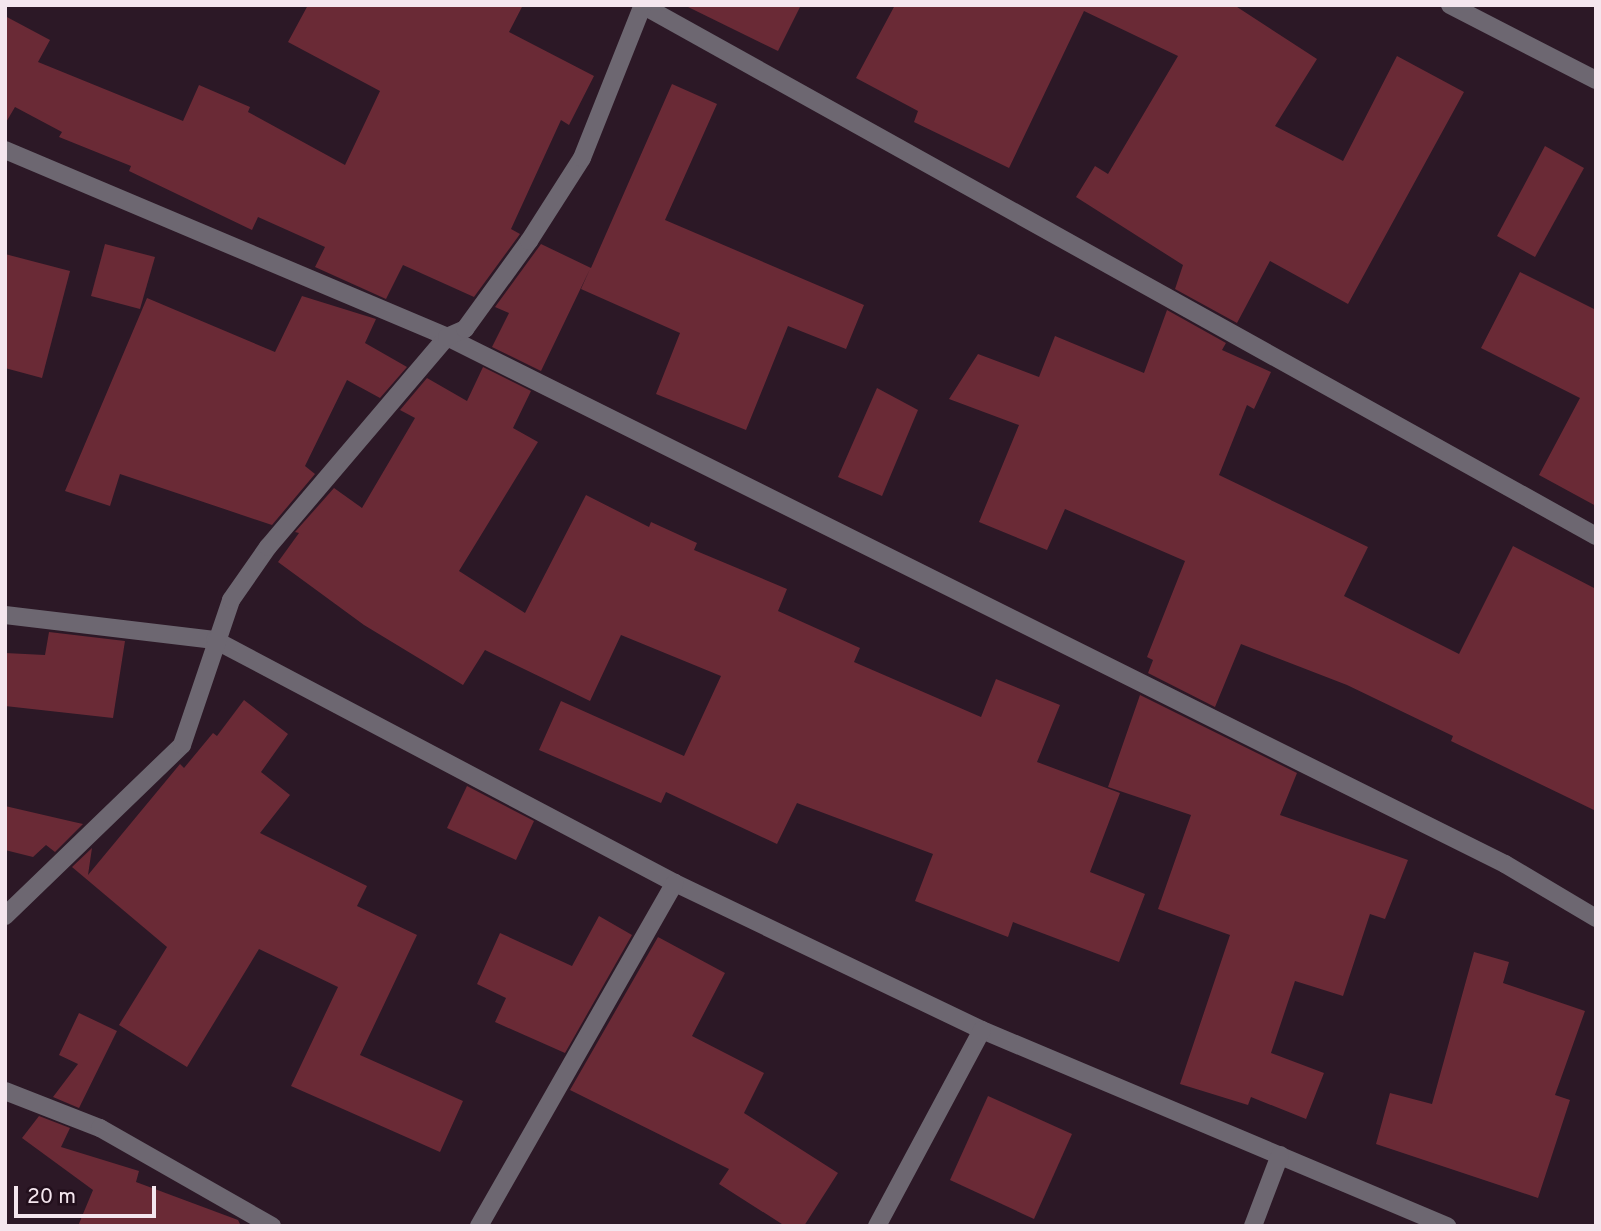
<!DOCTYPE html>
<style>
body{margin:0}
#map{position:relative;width:1601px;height:1231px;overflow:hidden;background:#2c1826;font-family:Overpass,sans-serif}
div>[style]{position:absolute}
.building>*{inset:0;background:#6a2a36}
.minor>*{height:18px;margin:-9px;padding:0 9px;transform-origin:9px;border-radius:9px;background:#6d6771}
span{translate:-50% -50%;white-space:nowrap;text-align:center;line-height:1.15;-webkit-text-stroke:5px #220f1c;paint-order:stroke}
.frame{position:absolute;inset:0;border:7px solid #f4e6ee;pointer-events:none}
.scale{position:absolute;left:14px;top:1186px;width:142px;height:32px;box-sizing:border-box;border:4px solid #f4e6ee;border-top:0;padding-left:9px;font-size:21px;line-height:24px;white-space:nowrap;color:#f4e6ee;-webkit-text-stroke:5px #220f1c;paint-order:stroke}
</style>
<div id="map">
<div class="building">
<i style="clip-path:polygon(308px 5px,523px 5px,509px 32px,594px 76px,569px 125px,561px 120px,511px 229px,520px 234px,474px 297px,403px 265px,386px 299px,315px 267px,325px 247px,258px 217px,252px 230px,129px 171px,131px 166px,59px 137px,62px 132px,15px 107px,5px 124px,5px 16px,50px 40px,38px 62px,183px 121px,199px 85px,250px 107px,248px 112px,345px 165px,380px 91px,288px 42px)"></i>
<i style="clip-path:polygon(684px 5px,801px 5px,778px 51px)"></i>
<i style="clip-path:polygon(895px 5px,1234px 5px,1317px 59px,1275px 126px,1343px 161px,1397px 56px,1464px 92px,1348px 304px,1270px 261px,1237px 323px,1175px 289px,1183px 265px,1076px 197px,1095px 166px,1108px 174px,1178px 56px,1084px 11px,1009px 168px,914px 122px,918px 111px,856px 78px)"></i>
<i style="clip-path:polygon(672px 84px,717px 104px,665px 220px,864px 305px,846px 349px,788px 326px,746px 430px,656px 394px,680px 333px,581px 289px,590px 269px,541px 371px,492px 347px,509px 313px,495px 307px,541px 244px,591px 268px)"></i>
<i style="clip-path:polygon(1545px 146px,1584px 168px,1535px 257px,1497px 236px)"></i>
<i style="clip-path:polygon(105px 244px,155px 257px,140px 309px,91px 296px)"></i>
<i style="clip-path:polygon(5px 254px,70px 271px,42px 378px,5px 368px)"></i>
<i style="clip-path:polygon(1520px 272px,1596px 310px,1596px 506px,1539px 475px,1580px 398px,1481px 348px)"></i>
<i style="clip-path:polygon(302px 296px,376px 319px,365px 343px,407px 367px,380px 398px,347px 380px,305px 466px,315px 474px,272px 525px,120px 474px,110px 506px,65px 491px,147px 298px,275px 352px)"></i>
<i style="clip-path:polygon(1167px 310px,1226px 343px,1222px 350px,1271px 372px,1254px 409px,1247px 405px,1219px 475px,1368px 547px,1344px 596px,1459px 654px,1513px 546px,1596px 589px,1596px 811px,1451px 741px,1453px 736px,1347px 685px,1241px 644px,1215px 707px,1148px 673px,1153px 660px,1147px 657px,1185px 561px,1065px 509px,1047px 550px,979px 522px,1019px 425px,949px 399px,978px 354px,1039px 377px,1055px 336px,1144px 373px)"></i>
<i style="clip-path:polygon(483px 367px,531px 391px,513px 428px,538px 442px,459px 571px,525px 613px,586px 495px,649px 527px,651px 522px,697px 543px,694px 550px,787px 589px,778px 611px,860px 648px,854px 662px,981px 717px,996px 679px,1060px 705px,1037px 762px,1120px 793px,1090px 872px,1145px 894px,1119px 962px,1013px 922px,1008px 937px,915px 901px,933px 854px,797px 803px,777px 844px,666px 792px,661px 803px,539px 750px,561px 701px,684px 756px,721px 676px,621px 635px,590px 701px,485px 650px,463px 685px,364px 625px,278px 562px,299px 533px,295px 532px,334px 488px,362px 508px,415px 418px,400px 410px,427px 378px,467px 401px)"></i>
<i style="clip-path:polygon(877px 388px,918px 410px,882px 496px,838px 477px)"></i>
<i style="clip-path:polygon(49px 632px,125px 641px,113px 718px,5px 706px,5px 653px,45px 655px)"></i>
<i style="clip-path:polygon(1140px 695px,1297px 773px,1280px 815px,1408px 860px,1385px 919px,1370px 914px,1343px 996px,1295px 981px,1271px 1053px,1324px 1073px,1306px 1119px,1251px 1097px,1248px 1105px,1180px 1084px,1230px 935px,1158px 909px,1191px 815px,1108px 787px)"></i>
<i style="clip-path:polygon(244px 700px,288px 734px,261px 772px,290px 795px,260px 833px,367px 886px,357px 906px,417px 935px,360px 1055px,463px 1101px,440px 1152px,291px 1086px,338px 987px,259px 949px,187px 1067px,119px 1025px,167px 947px,72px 867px,92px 848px,88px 875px,180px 764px,184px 768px,213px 733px,217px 736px)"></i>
<i style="clip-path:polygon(467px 786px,534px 821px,516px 860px,447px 828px)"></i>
<i style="clip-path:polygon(5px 806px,74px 822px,83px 824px,55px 852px,46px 845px,33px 857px,5px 850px)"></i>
<i style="clip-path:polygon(599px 916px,632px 935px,565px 1053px,495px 1022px,506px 998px,477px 984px,500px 933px,572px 966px)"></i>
<i style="clip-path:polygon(658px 937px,725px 973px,692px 1036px,764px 1073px,744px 1113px,838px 1173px,804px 1226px,785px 1226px,719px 1184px,729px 1169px,570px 1090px)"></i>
<i style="clip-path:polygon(1474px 952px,1509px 962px,1503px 983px,1585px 1011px,1555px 1095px,1570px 1100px,1538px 1198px,1376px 1144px,1390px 1093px,1432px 1104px)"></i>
<i style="clip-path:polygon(79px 1013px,117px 1031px,79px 1108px,53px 1097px,78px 1064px,59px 1055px)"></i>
<i style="clip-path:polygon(988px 1096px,1072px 1134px,1034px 1219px,950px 1180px)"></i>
<i style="clip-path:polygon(39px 1116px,70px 1128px,61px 1147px,139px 1171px,136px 1182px,238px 1220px,241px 1226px,78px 1226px,93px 1190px,22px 1138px)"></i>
</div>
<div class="minor">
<i style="left:642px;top:5px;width:1092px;rotate:29.1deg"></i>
<i style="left:1450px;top:5px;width:164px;rotate:27.2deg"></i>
<i style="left:5px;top:150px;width:480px;rotate:22.9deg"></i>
<i style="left:447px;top:337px;width:1182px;rotate:26.48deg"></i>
<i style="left:1505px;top:864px;width:106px;rotate:30.7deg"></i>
<i style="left:5px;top:615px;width:211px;rotate:6.8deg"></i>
<i style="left:215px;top:640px;width:520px;rotate:27.85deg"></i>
<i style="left:675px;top:883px;width:340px;rotate:25.6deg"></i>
<i style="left:982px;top:1030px;width:505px;rotate:22.86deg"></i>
<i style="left:5px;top:916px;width:246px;rotate:-44deg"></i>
<i style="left:182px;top:745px;width:153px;rotate:-71.3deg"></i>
<i style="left:231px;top:600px;width:65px;rotate:-55.1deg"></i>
<i style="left:268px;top:547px;width:276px;rotate:-49.6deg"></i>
<i style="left:447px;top:337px;width:20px;rotate:-24deg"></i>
<i style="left:465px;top:329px;width:109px;rotate:-54deg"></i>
<i style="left:529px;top:241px;width:98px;rotate:-57.4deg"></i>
<i style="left:582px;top:158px;width:165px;rotate:-68.3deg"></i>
<i style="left:5px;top:1091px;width:102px;rotate:21.3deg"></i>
<i style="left:100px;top:1128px;width:198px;rotate:29.7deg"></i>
<i style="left:479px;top:1226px;width:395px;rotate:-60.3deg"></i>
<i style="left:877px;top:1226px;width:222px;rotate:-61.8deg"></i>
<i style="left:1253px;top:1226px;width:76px;rotate:-69.2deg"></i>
</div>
<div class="frame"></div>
<div class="scale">20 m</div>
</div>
